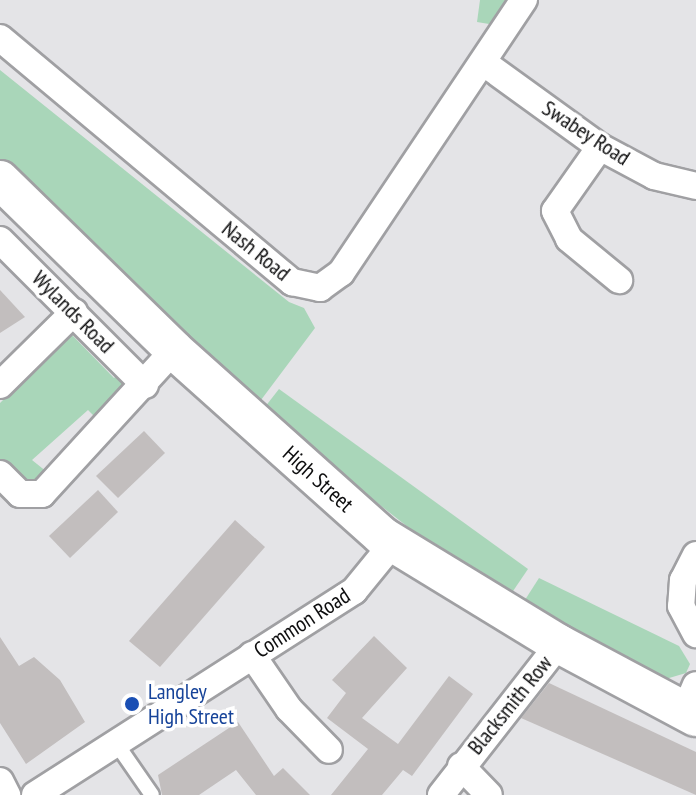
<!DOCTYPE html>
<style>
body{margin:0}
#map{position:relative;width:696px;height:795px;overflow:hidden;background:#e4e4e7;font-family:"PT Sans Narrow",sans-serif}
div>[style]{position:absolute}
.green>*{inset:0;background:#a9d6b9}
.building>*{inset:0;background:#c2bebe}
.roads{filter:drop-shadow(2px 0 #a0a0a3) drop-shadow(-2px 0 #a0a0a3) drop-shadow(0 2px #a0a0a3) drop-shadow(0 -2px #a0a0a3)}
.service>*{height:14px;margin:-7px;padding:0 7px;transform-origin:7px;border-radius:7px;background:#fff}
.minor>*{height:26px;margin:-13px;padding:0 13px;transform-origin:13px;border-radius:13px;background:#fff}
.secondary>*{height:38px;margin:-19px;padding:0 19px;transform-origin:19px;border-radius:19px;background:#fff}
.dots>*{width:22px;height:22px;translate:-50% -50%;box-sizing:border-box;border:4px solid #fff;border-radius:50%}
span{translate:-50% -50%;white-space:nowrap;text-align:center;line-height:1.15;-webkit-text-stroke:7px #fff;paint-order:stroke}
.street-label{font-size:22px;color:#0d0d0e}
.transit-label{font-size:22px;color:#164399}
.left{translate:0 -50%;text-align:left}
</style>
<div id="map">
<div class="green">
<i style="clip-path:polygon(480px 0,512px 0,495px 25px,477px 22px)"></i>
<i style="clip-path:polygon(0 70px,289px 302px,304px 308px,315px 328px,258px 404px,0 163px)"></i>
<i style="clip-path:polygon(71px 334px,114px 378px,121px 372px,126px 385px,101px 423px,88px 410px,32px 460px,47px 472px,31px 484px,0 476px,0 403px)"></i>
<i style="clip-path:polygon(279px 389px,528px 569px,509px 597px,422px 538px,261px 412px)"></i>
<i style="clip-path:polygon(539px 578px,679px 646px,690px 664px,686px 673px,659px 681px,523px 603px)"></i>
</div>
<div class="building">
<i style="clip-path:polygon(0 290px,25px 317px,0 333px)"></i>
<i style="clip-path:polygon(144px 431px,165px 453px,118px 498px,96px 476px)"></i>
<i style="clip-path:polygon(98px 490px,118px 512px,70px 558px,49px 536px)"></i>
<i style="clip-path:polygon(235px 520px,265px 547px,160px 667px,129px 641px)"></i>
<i style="clip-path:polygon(374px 636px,407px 668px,362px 718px,398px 744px,449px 676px,473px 694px,412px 776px,403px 770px,382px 795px,331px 795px,368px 749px,327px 718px,346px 693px,332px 680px)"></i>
<i style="clip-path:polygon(0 637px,19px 666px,34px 657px,60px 680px,85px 722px,26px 764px,0 723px)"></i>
<i style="clip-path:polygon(549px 683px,696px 752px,696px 795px,521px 718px)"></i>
<i style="clip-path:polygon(238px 722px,274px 776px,283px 768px,310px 795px,256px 795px,236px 770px,199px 795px,162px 795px,158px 775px)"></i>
</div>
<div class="roads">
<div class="service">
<i style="left:116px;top:743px;width:63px;rotate:55.3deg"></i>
</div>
<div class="minor">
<i style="left:0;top:38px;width:381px;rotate:39.9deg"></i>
<i style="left:292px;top:282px;width:29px;rotate:12deg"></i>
<i style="left:320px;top:288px;width:26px;rotate:-36deg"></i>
<i style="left:341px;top:273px;width:329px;rotate:-56.2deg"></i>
<i style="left:484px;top:63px;width:143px;rotate:35.9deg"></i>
<i style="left:600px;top:147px;width:61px;rotate:28.2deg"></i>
<i style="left:654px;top:176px;width:43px;rotate:13.4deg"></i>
<i style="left:600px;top:147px;width:78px;rotate:125.1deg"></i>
<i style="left:555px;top:211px;width:31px;rotate:63deg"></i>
<i style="left:569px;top:239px;width:65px;rotate:39.4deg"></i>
<i style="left:0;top:240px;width:205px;rotate:45deg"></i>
<i style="left:0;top:385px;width:104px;rotate:-44.6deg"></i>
<i style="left:0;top:474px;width:28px;rotate:45deg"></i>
<i style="left:20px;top:494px;width:22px"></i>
<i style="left:42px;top:494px;width:195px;rotate:-47.5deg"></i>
<i style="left:696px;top:555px;width:28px;rotate:117deg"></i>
<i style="left:683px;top:580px;width:26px;rotate:94deg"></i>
<i style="left:681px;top:606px;width:32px;rotate:62deg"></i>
<i style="left:252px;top:655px;width:65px;rotate:55.6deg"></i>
<i style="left:289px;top:709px;width:57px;rotate:45.7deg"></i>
<i style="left:684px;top:713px;width:30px;rotate:-67deg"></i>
<i style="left:461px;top:766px;width:40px;rotate:46deg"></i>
<i style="left:0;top:781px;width:16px;rotate:63deg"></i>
<i style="left:35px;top:795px;width:379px;rotate:-32.6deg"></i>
<i style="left:354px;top:591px;width:63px;rotate:-50.8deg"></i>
<i style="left:441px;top:795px;width:192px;rotate:-52deg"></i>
</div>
<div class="secondary">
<i style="left:0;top:180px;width:243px;rotate:44.3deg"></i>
<i style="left:174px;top:350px;width:279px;rotate:41.8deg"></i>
<i style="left:382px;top:536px;width:207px;rotate:31.4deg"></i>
<i style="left:559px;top:644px;width:155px;rotate:28.1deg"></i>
</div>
</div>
<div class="dots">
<i style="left:132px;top:704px;background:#1a4fb4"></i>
</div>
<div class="street-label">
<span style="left:586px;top:133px;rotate:33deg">Swabey Road</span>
<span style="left:256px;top:251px;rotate:39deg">Nash Road</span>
<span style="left:73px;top:312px;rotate:45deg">Wylands Road</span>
<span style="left:318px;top:479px;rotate:42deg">High Street</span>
<span style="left:302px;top:623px;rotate:-33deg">Common Road</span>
<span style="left:510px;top:705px;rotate:-51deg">Blacksmith Row</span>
</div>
<div class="transit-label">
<span class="left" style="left:148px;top:704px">Langley<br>High Street</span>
</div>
</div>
